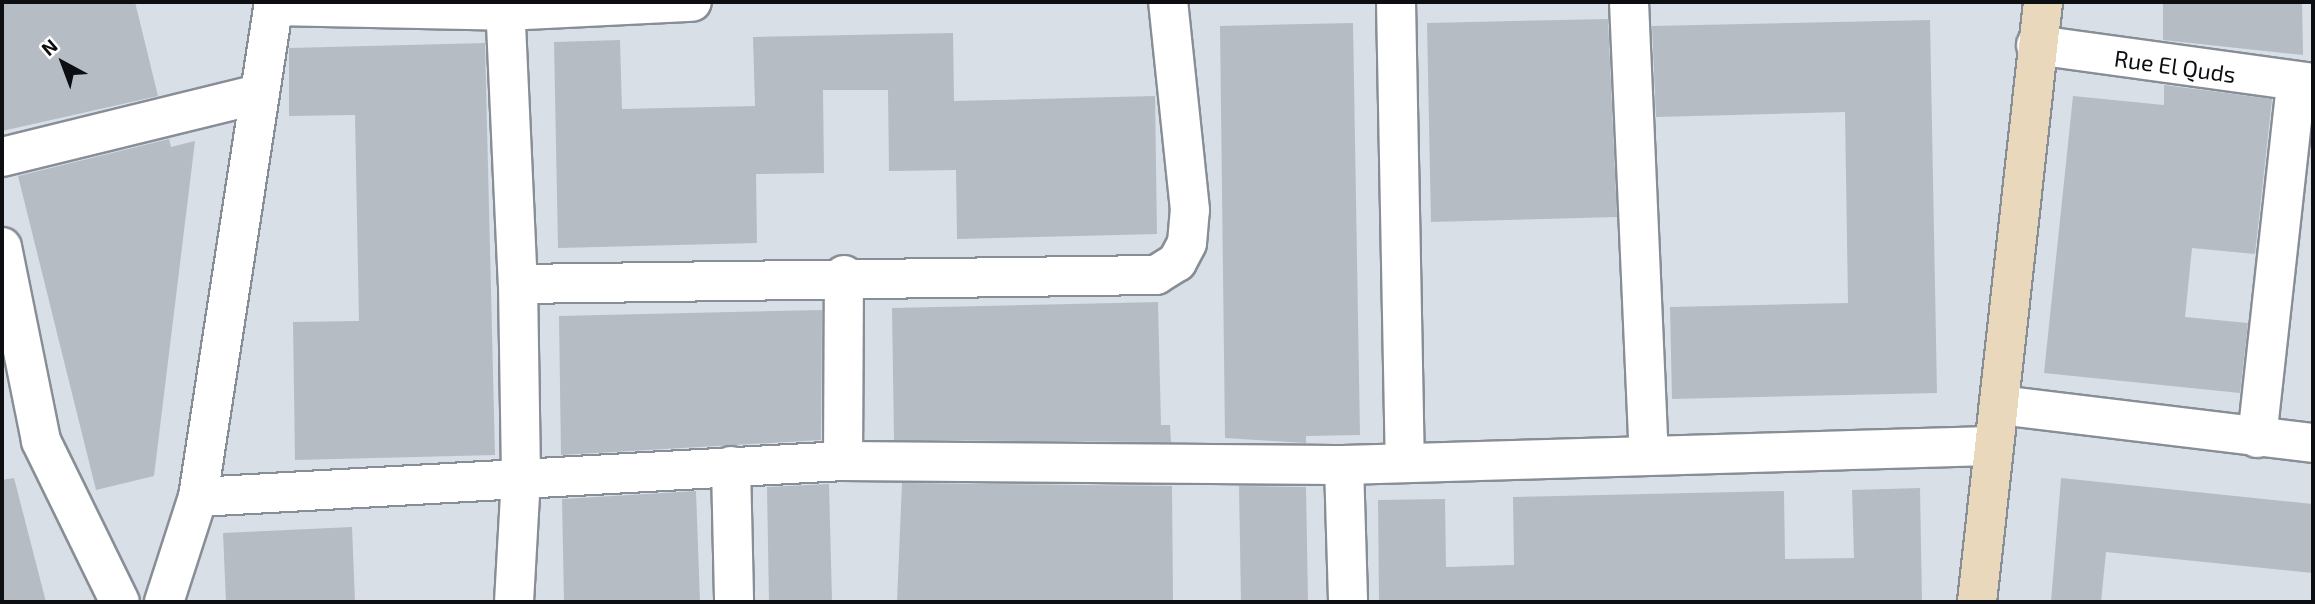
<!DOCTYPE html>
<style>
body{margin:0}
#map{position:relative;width:2315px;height:604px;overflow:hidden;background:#d9dfe7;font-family:"Exo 2",sans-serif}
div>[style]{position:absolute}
.building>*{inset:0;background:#b6bcc4}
.roads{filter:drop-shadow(2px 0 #888e96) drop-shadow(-2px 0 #888e96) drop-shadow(0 2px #888e96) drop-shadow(0 -2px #888e96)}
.street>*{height:38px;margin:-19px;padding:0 19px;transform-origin:19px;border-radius:19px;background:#fff}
.secondary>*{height:38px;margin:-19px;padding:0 19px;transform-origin:19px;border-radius:19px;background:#e9d8bc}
span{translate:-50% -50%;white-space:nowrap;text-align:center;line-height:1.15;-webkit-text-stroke:5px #fff;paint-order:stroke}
.street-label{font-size:23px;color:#0c0e11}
.frame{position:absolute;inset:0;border:4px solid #0c0e11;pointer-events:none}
.north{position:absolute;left:28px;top:28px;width:70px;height:70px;-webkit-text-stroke:5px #fff;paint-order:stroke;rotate:319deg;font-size:19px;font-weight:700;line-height:28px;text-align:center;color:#0c0e11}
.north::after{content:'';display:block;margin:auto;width:24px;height:32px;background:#0c0e11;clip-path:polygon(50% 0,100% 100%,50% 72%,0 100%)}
</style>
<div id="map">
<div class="building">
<i style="clip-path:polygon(2px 2px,135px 2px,158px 96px,2px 131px)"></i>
<i style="clip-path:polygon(2163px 2px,2302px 2px,2303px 55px,2163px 40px)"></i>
<i style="clip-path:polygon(1608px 19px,1617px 217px,1431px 222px,1427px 23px)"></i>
<i style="clip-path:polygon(1930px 20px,1937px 393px,1672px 399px,1670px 307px,1848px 303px,1845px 112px,1656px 117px,1652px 26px)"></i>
<i style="clip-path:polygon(1353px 23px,1360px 435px,1306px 436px,1306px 443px,1225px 438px,1220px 26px)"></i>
<i style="clip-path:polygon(953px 33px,954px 101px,1155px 96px,1157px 234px,957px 239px,956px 170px,889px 171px,888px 90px,823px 90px,824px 173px,756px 174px,757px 243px,558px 248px,554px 42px,620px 40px,622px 109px,755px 106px,753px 37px)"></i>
<i style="clip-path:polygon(485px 43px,495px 455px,295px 460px,293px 322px,359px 321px,355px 115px,289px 116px,289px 48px)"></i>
<i style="clip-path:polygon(2164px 85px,2272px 99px,2255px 254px,2192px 248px,2185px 317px,2248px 323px,2240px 393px,2044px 373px,2073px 96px,2164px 105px)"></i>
<i style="clip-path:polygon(169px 139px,171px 147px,195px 141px,154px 476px,96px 490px,18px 176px)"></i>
<i style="clip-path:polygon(1158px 302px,1161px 425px,1170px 425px,1171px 442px,894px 440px,892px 308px)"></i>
<i style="clip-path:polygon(822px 310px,821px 440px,561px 455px,559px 316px)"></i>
<i style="clip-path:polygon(14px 478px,46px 602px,2px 602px,2px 480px)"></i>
<i style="clip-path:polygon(2061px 478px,2313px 504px,2313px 573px,2106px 552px,2101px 602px,2051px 602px)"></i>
<i style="clip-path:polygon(902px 483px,1172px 486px,1173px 602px,897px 602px)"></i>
<i style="clip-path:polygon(829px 484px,832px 602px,769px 602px,767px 487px)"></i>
<i style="clip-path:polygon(1239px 486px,1306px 487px,1308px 602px,1241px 602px)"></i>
<i style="clip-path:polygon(1920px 488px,1922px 602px,1379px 602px,1378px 500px,1445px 499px,1446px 567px,1514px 565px,1513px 497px,1784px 491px,1785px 559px,1854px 558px,1852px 490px)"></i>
<i style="clip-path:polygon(696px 491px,700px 602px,564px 602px,562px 499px)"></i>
<i style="clip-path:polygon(352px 527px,355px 602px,226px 602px,223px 533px)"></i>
</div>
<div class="roads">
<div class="street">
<i style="left:505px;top:2px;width:282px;rotate:87.4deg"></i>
<i style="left:518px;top:284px;width:193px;rotate:89.1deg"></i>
<i style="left:521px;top:477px;width:125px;rotate:93.2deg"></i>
<i style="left:1396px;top:2px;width:461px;rotate:88.9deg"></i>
<i style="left:1629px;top:2px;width:450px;rotate:87.5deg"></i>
<i style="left:274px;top:6px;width:231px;rotate:1.2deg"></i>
<i style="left:505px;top:11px;width:187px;rotate:-2.8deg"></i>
<i style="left:2036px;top:45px;width:280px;rotate:7.8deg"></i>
<i style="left:2px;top:157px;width:260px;rotate:-13.8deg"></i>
<i style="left:2px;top:247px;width:198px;rotate:78.6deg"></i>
<i style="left:41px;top:441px;width:179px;rotate:63.9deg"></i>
<i style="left:518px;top:284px;width:638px;rotate:-0.81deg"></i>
<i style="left:1156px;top:275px;width:25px;rotate:-32deg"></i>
<i style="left:1177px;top:262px;width:21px;rotate:-62deg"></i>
<i style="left:1187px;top:243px;width:33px;rotate:-85deg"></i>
<i style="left:1190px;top:210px;width:209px;rotate:-96deg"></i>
<i style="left:1999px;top:405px;width:316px;rotate:6.9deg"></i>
<i style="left:2257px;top:438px;width:356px;rotate:-83.7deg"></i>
<i style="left:843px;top:461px;width:186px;rotate:-89.7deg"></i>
<i style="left:1344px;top:465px;width:137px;rotate:88.3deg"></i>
<i style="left:731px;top:466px;width:136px;rotate:88.7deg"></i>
<i style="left:198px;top:497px;width:646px;rotate:-3.19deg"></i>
<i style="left:843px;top:461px;width:501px;rotate:0.46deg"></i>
<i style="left:1344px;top:465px;width:646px;rotate:-1.68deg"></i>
<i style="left:164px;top:602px;width:110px;rotate:-72.1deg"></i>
<i style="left:198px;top:497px;width:501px;rotate:-81.27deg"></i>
</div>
<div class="secondary">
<i style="left:1977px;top:602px;width:604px;rotate:-83.72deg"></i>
</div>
</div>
<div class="street-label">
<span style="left:2175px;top:66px;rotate:8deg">Rue El Quds</span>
</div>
<div class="frame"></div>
<div class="north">N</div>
</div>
